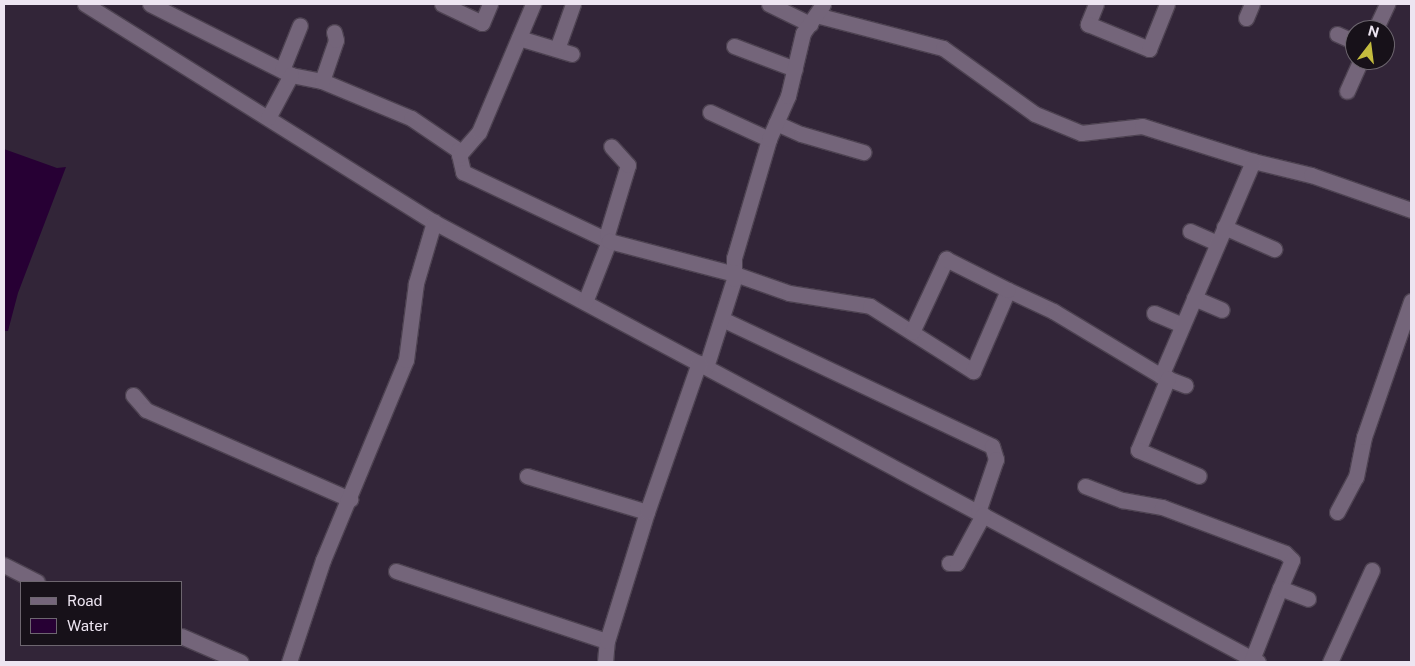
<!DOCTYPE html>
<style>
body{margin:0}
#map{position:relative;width:1415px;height:666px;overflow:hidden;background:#322538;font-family:"Public Sans",sans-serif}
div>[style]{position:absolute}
.water>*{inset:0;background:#270034}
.roads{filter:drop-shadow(1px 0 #4d4251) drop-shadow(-1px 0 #4d4251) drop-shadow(0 1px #4d4251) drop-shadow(0 -1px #4d4251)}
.minor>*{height:15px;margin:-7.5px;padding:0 7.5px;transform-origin:7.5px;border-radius:7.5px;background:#74657a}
span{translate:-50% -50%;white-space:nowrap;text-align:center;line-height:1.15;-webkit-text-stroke:4.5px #171119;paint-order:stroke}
.frame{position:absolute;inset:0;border:5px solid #ede5f1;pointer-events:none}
.legend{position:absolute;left:20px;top:581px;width:162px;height:65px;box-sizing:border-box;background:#171119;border:1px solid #6d666f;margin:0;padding:6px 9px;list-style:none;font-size:15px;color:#ede5f1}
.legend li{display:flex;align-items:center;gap:10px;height:25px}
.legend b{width:25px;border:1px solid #6d666f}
.north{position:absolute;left:1345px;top:20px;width:50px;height:50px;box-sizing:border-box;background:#171119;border:1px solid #6d666f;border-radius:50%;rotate:15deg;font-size:14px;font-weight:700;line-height:20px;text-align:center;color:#ede5f1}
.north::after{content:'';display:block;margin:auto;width:18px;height:22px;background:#c4bc3e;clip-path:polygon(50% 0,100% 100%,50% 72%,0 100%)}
</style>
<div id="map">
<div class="water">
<i style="clip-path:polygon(4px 149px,57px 168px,66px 167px,18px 293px,8px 331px,4px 331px)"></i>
</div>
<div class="roads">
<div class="minor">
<i style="left:85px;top:4px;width:411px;rotate:32deg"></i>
<i style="left:434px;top:222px;width:934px;rotate:28.1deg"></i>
<i style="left:150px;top:4px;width:158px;rotate:26.7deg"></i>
<i style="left:291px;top:75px;width:32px;rotate:11deg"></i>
<i style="left:322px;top:81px;width:96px;rotate:22.6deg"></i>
<i style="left:411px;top:118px;width:57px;rotate:34.2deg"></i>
<i style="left:458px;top:150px;width:23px;rotate:77deg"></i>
<i style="left:463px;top:172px;width:161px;rotate:25.3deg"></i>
<i style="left:442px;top:4px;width:44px;rotate:25.4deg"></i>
<i style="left:482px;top:23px;width:21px;rotate:-67deg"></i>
<i style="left:769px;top:4px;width:46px;rotate:26deg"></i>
<i style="left:1096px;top:4px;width:22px;rotate:112deg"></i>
<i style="left:1088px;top:24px;width:66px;rotate:22.3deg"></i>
<i style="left:1149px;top:49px;width:48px;rotate:-68.2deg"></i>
<i style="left:816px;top:15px;width:131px;rotate:14.6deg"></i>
<i style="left:943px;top:48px;width:113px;rotate:35.7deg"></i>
<i style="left:1035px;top:114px;width:50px;rotate:22.4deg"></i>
<i style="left:1081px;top:133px;width:61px;rotate:-6.5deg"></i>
<i style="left:1142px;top:126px;width:116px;rotate:17.5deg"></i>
<i style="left:1253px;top:161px;width:60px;rotate:13.6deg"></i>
<i style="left:1311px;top:175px;width:106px;rotate:19.3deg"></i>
<i style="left:1246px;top:18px;width:15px;rotate:-67deg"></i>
<i style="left:1375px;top:30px;width:29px;rotate:-65deg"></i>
<i style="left:1337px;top:34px;width:20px;rotate:24deg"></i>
<i style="left:519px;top:38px;width:55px;rotate:16.8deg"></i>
<i style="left:734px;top:46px;width:65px;rotate:20.7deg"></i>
<i style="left:557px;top:49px;width:48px;rotate:-70.4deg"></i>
<i style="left:282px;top:70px;width:48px;rotate:-68.2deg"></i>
<i style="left:322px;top:81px;width:43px;rotate:-71.1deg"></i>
<i style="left:336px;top:40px;width:8px;rotate:-104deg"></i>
<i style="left:1347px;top:91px;width:34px;rotate:-66deg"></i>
<i style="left:710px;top:112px;width:65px;rotate:24.6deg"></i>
<i style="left:268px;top:118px;width:49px;rotate:-61.9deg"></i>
<i style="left:776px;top:123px;width:27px;rotate:24deg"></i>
<i style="left:801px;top:134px;width:65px;rotate:16.2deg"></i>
<i style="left:459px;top:155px;width:30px;rotate:-49deg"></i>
<i style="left:479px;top:132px;width:139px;rotate:-67.1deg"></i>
<i style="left:1224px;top:227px;width:55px;rotate:23.7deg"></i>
<i style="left:1190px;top:231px;width:30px;rotate:24deg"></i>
<i style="left:609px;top:241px;width:7px;rotate:-106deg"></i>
<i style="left:607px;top:234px;width:72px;rotate:-73.1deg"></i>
<i style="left:628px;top:165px;width:25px;rotate:-132deg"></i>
<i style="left:1194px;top:298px;width:30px;rotate:23deg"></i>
<i style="left:585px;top:302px;width:66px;rotate:-68.5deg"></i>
<i style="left:609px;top:241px;width:130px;rotate:14.7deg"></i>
<i style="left:735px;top:274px;width:57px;rotate:19.4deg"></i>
<i style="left:789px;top:293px;width:82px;rotate:9.1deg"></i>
<i style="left:870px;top:306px;width:122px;rotate:32.3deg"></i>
<i style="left:973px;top:371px;width:88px;rotate:-66.6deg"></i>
<i style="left:1008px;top:290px;width:50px;rotate:25deg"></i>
<i style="left:1053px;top:311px;width:126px;rotate:31deg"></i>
<i style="left:1161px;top:376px;width:26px;rotate:21deg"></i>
<i style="left:1154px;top:313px;width:30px;rotate:23deg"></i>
<i style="left:722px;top:319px;width:298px;rotate:25.2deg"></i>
<i style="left:992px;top:446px;width:14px;rotate:73deg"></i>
<i style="left:996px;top:459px;width:56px;rotate:108.8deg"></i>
<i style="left:912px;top:332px;width:81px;rotate:-65deg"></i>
<i style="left:946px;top:259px;width:69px;rotate:26.6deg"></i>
<i style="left:706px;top:367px;width:92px;rotate:-72.3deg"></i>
<i style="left:734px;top:279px;width:21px;rotate:-90deg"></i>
<i style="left:734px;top:258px;width:124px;rotate:-73.6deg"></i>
<i style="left:769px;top:139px;width:47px;rotate:-66.2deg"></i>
<i style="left:788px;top:96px;width:65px;rotate:-76.6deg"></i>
<i style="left:803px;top:33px;width:35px;rotate:-55deg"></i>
<i style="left:1161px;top:376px;width:234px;rotate:-66.8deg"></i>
<i style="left:1168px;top:378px;width:78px;rotate:112.6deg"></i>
<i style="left:1138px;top:450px;width:66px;rotate:23.1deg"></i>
<i style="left:133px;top:395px;width:20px;rotate:49deg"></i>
<i style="left:146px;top:410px;width:223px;rotate:23.6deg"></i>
<i style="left:527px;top:476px;width:125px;rotate:16.7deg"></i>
<i style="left:1085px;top:486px;width:40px;rotate:21deg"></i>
<i style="left:1122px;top:500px;width:41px;rotate:9.9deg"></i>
<i style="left:1162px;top:507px;width:131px;rotate:20.5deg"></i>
<i style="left:1285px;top:553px;width:10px;rotate:45deg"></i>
<i style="left:1292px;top:560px;width:30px;rotate:113deg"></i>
<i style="left:1337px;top:512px;width:40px;rotate:-62deg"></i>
<i style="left:1356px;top:477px;width:41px;rotate:-78.7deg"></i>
<i style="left:1364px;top:437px;width:144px;rotate:-70.9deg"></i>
<i style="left:949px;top:563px;width:8px"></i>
<i style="left:957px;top:563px;width:55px;rotate:-61.6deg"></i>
<i style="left:4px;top:565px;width:37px;rotate:27deg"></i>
<i style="left:396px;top:571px;width:222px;rotate:18.4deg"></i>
<i style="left:181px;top:636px;width:65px;rotate:23.4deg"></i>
<i style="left:289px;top:662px;width:108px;rotate:-71.6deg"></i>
<i style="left:323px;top:560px;width:217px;rotate:-67.5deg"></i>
<i style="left:406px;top:360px;width:78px;rotate:-82.6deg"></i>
<i style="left:416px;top:283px;width:64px;rotate:-73.6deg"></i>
<i style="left:605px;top:662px;width:21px;rotate:-85deg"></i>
<i style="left:607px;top:641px;width:135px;rotate:-72.8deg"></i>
<i style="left:647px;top:512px;width:158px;rotate:-70.8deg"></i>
<i style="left:1251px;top:662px;width:79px;rotate:-68.6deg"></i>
<i style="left:1280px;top:588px;width:30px;rotate:21deg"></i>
<i style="left:1330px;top:662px;width:101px;rotate:-65.5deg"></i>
</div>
</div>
<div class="frame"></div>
<ul class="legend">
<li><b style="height:6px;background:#74657a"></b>Road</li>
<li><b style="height:14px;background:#270034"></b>Water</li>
</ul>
<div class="north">N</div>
</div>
